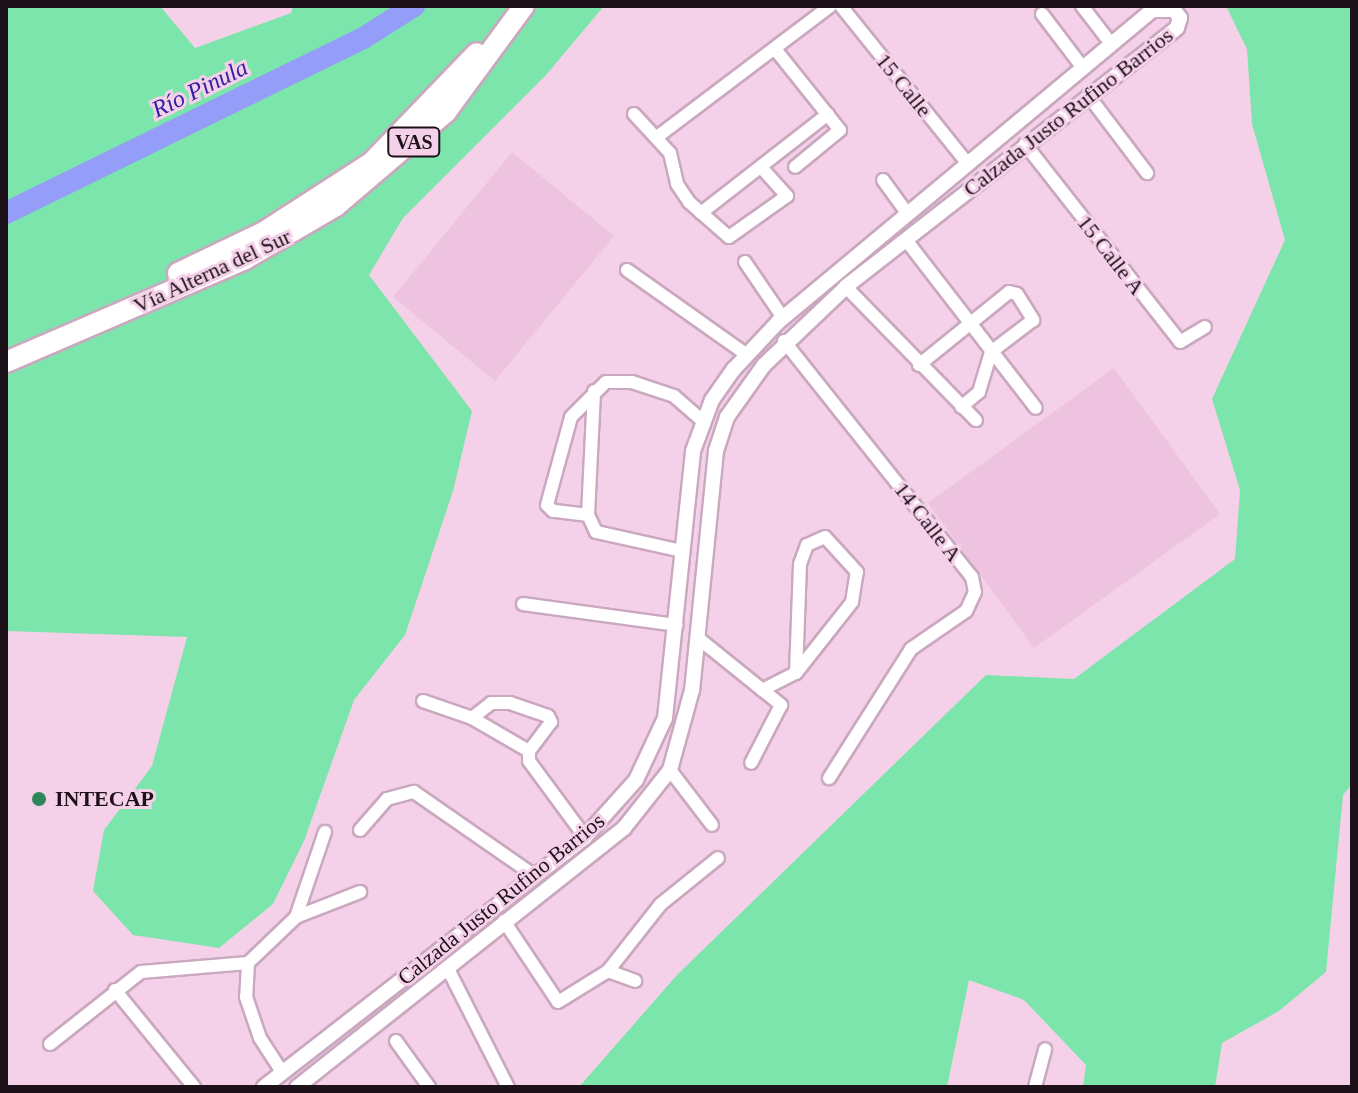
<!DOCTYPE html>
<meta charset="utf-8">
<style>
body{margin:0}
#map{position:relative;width:1358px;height:1093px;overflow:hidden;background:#f5d1e9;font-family:"Times New Roman",serif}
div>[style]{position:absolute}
.built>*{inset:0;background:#edc3e0}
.green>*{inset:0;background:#7be5ab}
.river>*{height:22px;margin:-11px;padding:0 11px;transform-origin:11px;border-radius:11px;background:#949ef9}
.roads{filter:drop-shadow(2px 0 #caa8bf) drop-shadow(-2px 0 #caa8bf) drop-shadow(0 2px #caa8bf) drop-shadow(0 -2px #caa8bf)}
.minor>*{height:12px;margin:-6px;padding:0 6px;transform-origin:6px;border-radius:6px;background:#fff}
.tertiary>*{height:14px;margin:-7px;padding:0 7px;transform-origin:7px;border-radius:7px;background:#fff}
.trunk>*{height:20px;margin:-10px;padding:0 10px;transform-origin:10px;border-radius:10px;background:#fff}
.dots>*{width:22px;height:22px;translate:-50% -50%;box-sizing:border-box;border:4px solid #f5d1e9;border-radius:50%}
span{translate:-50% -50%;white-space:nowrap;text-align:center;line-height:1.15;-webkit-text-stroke:6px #f5d1e9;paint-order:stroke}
.shield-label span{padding:2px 6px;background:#f5d1e9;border:2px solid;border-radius:6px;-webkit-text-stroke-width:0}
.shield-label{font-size:20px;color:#1d111a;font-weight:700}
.street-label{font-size:22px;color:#1d111a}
.poi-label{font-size:22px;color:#1d111a;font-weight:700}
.left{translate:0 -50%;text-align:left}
.water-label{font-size:24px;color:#3320a3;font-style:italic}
.frame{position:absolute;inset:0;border:8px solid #1d111a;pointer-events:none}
</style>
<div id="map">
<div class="built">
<i style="clip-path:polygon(512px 152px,614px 236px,495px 381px,393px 297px)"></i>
<i style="clip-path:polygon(1114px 368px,1220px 514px,1034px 648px,928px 503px)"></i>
</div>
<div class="green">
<i style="clip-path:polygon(6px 6px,160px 6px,195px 48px,291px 13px,293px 6px,604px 6px,546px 75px,403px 218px,369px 275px,472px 411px,453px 491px,405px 635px,354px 700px,304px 841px,273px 904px,219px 948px,133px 935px,93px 891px,104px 830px,152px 766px,187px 637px,6px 631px)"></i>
<i style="clip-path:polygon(1226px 6px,1352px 6px,1352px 784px,1343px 795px,1326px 972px,1279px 1011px,1222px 1043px,1215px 1087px,1083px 1087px,1086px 1065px,1024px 1000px,969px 980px,947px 1087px,579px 1087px,677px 975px,986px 675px,1074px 679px,1235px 559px,1240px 490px,1212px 399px,1285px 240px,1252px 124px,1247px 49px)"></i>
</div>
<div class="river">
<i style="left:6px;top:213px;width:400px;rotate:-26.1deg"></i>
<i style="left:365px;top:37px;width:58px;rotate:-32.3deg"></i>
</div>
<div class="roads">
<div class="minor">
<i style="left:841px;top:6px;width:203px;rotate:51.2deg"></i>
<i style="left:1082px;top:6px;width:49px;rotate:52.4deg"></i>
<i style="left:1042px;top:14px;width:68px;rotate:52.8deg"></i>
<i style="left:775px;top:49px;width:104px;rotate:51.3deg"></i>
<i style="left:840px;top:130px;width:58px;rotate:140.6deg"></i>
<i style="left:1088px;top:95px;width:98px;rotate:52.9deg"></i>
<i style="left:634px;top:114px;width:53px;rotate:47.3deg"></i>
<i style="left:670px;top:153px;width:32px;rotate:77deg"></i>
<i style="left:677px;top:184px;width:22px;rotate:56deg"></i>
<i style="left:689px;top:202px;width:53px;rotate:41.2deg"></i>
<i style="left:729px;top:237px;width:71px;rotate:-35.3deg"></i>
<i style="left:787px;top:196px;width:38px;rotate:-132deg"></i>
<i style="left:657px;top:137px;width:217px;rotate:-37.1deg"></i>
<i style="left:1025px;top:144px;width:251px;rotate:51.9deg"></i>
<i style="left:1180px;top:342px;width:29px;rotate:-31deg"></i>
<i style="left:883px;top:180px;width:41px;rotate:54deg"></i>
<i style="left:701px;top:213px;width:161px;rotate:-37.9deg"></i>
<i style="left:906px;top:240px;width:212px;rotate:52.3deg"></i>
<i style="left:745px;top:262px;width:68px;rotate:55.8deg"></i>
<i style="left:627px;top:270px;width:147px;rotate:35.3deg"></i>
<i style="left:846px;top:287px;width:186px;rotate:45.7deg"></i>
<i style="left:784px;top:341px;width:302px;rotate:51.5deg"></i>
<i style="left:972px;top:577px;width:15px;rotate:79deg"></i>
<i style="left:975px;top:592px;width:21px;rotate:115deg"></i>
<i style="left:966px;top:611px;width:67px;rotate:145.4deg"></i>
<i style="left:911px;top:649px;width:153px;rotate:122.4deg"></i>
<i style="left:919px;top:365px;width:116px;rotate:-39deg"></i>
<i style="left:1009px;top:292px;width:8px;rotate:14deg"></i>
<i style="left:1017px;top:294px;width:31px;rotate:58deg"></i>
<i style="left:1033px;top:320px;width:53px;rotate:142.7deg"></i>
<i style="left:991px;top:352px;width:42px;rotate:106.7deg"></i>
<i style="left:979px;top:392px;width:23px;rotate:140deg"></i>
<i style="left:588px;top:515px;width:124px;rotate:-87.2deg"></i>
<i style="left:682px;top:551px;width:88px;rotate:-167.5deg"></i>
<i style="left:596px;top:532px;width:19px;rotate:-115deg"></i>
<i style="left:588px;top:515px;width:35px;rotate:-173deg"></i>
<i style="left:553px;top:511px;width:8px;rotate:-135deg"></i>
<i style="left:547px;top:505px;width:91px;rotate:-74.7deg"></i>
<i style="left:571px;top:417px;width:49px;rotate:-45deg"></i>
<i style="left:606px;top:382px;width:26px"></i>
<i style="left:632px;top:382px;width:44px;rotate:18.4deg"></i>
<i style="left:674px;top:396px;width:38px;rotate:41deg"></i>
<i style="left:523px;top:604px;width:155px;rotate:7.8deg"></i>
<i style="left:698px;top:638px;width:107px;rotate:38.9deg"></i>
<i style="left:781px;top:705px;width:65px;rotate:117.3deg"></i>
<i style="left:762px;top:690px;width:38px;rotate:-27deg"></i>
<i style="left:796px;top:673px;width:90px;rotate:-51.7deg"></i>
<i style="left:852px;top:602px;width:30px;rotate:-81deg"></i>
<i style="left:857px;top:572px;width:47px;rotate:-132.4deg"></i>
<i style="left:825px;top:537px;width:20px;rotate:156deg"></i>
<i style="left:807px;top:545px;width:20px;rotate:110deg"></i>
<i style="left:800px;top:564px;width:109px;rotate:92.1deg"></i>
<i style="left:423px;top:701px;width:52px;rotate:19.1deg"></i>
<i style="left:472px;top:718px;width:66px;rotate:30.1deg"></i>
<i style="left:472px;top:718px;width:24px;rotate:-38deg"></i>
<i style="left:491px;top:703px;width:19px"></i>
<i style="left:510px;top:703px;width:40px;rotate:18.9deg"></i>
<i style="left:548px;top:716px;width:7px;rotate:63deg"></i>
<i style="left:551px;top:722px;width:36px;rotate:127deg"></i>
<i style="left:529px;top:751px;width:10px;rotate:90deg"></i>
<i style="left:529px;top:761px;width:94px;rotate:53.6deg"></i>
<i style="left:670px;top:770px;width:69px;rotate:52.6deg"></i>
<i style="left:360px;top:830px;width:41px;rotate:-48.9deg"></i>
<i style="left:387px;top:799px;width:28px;rotate:-15deg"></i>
<i style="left:414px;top:792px;width:147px;rotate:34.8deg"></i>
<i style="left:296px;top:917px;width:90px;rotate:-71.2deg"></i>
<i style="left:504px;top:921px;width:97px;rotate:56.3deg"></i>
<i style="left:558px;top:1002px;width:59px;rotate:-31.8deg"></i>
<i style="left:608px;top:971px;width:29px;rotate:20deg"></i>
<i style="left:248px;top:963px;width:34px;rotate:93deg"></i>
<i style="left:246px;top:997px;width:43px;rotate:71.1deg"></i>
<i style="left:260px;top:1038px;width:40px;rotate:57.1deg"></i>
<i style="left:447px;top:967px;width:135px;rotate:63.1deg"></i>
<i style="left:608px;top:971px;width:85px;rotate:-51.7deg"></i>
<i style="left:661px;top:904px;width:73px;rotate:-38.9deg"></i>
<i style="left:115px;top:990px;width:125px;rotate:50.8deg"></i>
<i style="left:396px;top:1041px;width:57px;rotate:54.3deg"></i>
<i style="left:50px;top:1044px;width:116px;rotate:-38.4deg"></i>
<i style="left:141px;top:972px;width:107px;rotate:-4.8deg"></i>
<i style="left:248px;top:963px;width:66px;rotate:-43.8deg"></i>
<i style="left:296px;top:917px;width:69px;rotate:-21.3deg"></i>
<i style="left:1035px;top:1087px;width:39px;rotate:-75deg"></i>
</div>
<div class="tertiary">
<i style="left:264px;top:1087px;width:407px;rotate:-37.9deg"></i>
<i style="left:585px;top:837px;width:76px;rotate:-48.2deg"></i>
<i style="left:636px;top:780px;width:68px;rotate:-64.9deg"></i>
<i style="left:665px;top:718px;width:268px;rotate:-84deg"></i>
<i style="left:693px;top:451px;width:54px;rotate:-69.6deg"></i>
<i style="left:712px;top:400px;width:38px;rotate:-55deg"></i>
<i style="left:734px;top:369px;width:64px;rotate:-46.9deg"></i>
<i style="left:778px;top:322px;width:488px;rotate:-39.8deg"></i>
<i style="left:1153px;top:10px;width:21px"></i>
<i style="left:1174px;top:10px;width:10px;rotate:53deg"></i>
<i style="left:1180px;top:18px;width:10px;rotate:107deg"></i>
<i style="left:1177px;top:28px;width:420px;rotate:142deg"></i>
<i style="left:846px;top:287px;width:113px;rotate:136.4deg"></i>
<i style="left:764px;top:365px;width:64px;rotate:125.4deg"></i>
<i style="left:727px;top:417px;width:36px;rotate:108deg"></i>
<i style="left:716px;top:451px;width:240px;rotate:95.7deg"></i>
<i style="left:692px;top:690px;width:83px;rotate:105.4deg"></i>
<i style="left:670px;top:770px;width:74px;rotate:128.4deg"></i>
<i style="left:624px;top:828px;width:417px;rotate:141.6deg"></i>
</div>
<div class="trunk">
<i style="left:178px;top:273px;width:95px;rotate:-25.5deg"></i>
<i style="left:264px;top:232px;width:129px;rotate:-32.9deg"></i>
<i style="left:372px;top:162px;width:151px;rotate:-46.1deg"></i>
<i style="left:6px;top:362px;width:260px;rotate:-23.3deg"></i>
<i style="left:245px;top:259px;width:105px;rotate:-30.2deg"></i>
<i style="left:336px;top:206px;width:145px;rotate:-40.5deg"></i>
<i style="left:446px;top:112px;width:132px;rotate:-53.7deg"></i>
</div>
</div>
<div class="dots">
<i style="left:39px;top:799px;background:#2f865b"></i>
</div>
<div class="shield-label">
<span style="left:414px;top:142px">VAS</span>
</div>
<div class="street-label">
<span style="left:904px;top:85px;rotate:51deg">15 Calle</span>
<span style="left:1068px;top:112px;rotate:-38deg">Calzada Justo Rufino Barrios</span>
<span style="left:1111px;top:255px;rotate:52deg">15 Calle A</span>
<span style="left:212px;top:271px;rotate:-25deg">Vía Alterna del Sur</span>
<span style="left:928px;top:522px;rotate:52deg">14 Calle A</span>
<span style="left:501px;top:899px;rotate:-39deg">Calzada Justo Rufino Barrios</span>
</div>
<div class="poi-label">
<span class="left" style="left:55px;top:799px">INTECAP</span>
</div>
<div class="water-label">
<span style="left:200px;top:89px;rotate:-26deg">Río Pinula</span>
</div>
<div class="frame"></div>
</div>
